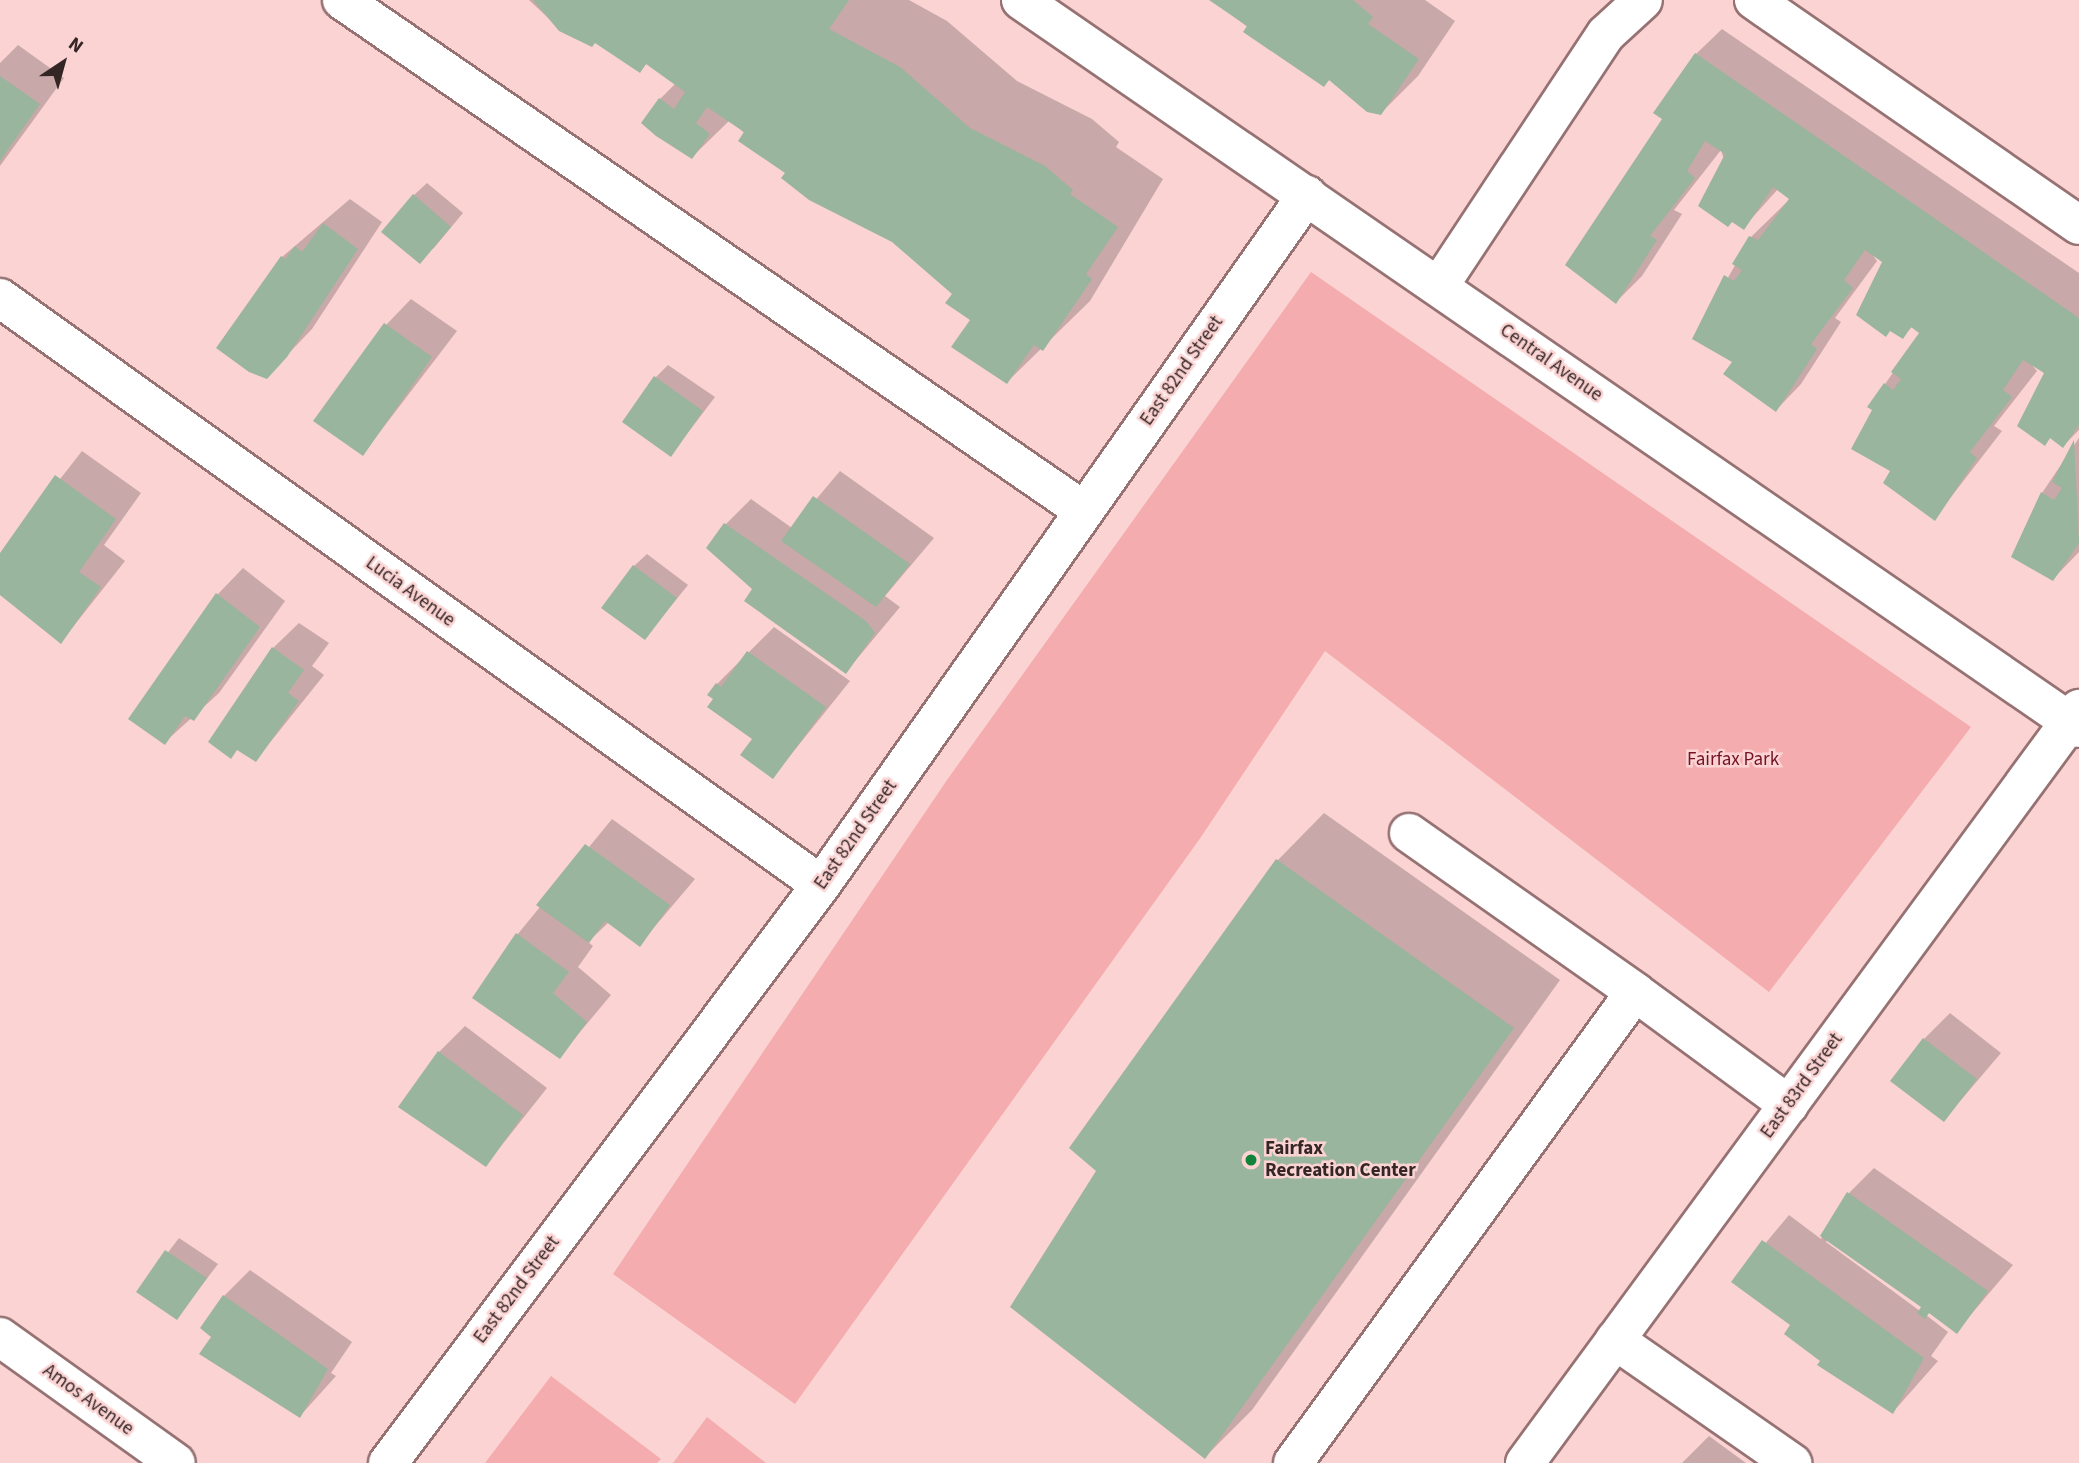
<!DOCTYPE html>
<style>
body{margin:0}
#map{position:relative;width:2079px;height:1463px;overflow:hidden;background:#fbd3d3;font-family:"Source Sans 3",sans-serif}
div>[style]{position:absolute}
.green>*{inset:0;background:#f4acae}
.shadow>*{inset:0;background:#0003}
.building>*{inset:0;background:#99b59d}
.roads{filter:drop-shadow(2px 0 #967273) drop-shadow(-2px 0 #967273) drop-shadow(0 2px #967273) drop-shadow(0 -2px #967273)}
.minor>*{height:38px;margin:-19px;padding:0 19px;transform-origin:19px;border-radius:19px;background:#fff}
.dots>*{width:19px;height:19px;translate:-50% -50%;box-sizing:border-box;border:4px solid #fbd3d3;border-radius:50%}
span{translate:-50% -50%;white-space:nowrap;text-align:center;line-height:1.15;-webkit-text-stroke:5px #fbd3d3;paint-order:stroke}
.street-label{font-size:19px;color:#352626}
.park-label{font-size:19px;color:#721224}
.poi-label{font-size:19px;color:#352626;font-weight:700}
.left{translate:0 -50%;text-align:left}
.north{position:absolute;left:28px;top:28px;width:70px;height:70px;-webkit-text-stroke:5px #fbd3d3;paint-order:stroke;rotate:36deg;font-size:19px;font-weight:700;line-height:28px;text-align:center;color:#352626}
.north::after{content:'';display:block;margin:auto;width:24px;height:32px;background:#352626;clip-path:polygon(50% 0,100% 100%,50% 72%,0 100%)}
</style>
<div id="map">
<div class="green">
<i style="clip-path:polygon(1311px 272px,1971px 727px,1769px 992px,1325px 651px,1201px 837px,795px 1404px,613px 1274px,947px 780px)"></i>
<i style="clip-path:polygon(551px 1376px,661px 1459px,657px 1463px,485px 1463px)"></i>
<i style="clip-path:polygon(707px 1417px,766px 1463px,673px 1463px)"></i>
</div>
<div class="shadow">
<i style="clip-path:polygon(529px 0,909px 0,947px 21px,1017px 81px,1092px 119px,1119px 142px,1116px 147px,1163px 179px,1090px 301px,1007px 382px,954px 294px,893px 240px,787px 172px,730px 120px,692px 157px,660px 99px,676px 83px,647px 63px,640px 71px,596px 41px,560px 29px)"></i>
<i style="clip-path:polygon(1212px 0,1425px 0,1455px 21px,1418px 76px,1380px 114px,1330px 79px,1324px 85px)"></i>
<i style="clip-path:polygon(1722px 29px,2079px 273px,2079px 430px,2063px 446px,2051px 437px,2045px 444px,2046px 373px,2028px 360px,2037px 371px,1994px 426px,2002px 431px,1934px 519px,1893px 470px,1885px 384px,1922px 332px,1913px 326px,1902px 337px,1884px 262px,1870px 251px,1877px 261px,1835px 318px,1841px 322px,1801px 384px,1776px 410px,1735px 362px,1694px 338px,1751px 237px,1791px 198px,1778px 189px,1744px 227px,1721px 150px,1674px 210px,1682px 214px,1642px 276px,1616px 302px,1664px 119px,1696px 54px)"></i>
<i style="clip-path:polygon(18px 45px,64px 78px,0 166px,0 63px)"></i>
<i style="clip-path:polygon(427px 183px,463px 213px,433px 249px,414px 195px)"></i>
<i style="clip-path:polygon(350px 199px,382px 222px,312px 329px,266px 377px,282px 257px)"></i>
<i style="clip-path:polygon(411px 299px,457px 331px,363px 454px,386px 325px)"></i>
<i style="clip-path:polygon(668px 365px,715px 397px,671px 455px,656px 377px)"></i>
<i style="clip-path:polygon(2079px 438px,2079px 552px,2053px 579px,2042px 493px)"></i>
<i style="clip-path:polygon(82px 451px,141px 493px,104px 545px,125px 561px,61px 642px,0 594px,0 556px)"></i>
<i style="clip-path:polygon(840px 471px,934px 538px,885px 596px,900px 607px,846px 672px,754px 589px,725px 525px,751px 499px,792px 528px)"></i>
<i style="clip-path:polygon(647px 554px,688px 585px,645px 638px,634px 566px)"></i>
<i style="clip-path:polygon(243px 568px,285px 601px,219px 693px,165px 742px,131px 719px,218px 594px)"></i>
<i style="clip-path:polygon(299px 623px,329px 643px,312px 666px,324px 675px,256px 760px,239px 748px,273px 648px)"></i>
<i style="clip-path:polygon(774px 627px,850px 681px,773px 777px,754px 739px,715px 699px,717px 684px)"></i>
<i style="clip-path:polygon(1324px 813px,1560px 980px,1252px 1410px,1205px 1457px,1098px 1171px,1277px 861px)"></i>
<i style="clip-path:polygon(612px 819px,695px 879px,640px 944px,609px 922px,588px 942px,593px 946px,578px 967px,611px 995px,559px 1057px,517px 935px)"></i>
<i style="clip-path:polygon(1950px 1013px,2001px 1053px,1944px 1120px,1924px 1039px)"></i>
<i style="clip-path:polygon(465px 1026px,547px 1088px,486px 1165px,439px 1052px)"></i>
<i style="clip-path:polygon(evenodd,1874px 1168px,2013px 1265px,1957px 1331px,1930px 1312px,1926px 1315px,1948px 1332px,1931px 1356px,1938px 1361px,1893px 1412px,1822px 1361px,1793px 1325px,1734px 1281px,1789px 1215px,1821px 1239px,1848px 1194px,1874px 1168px,1828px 1239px,1924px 1307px,1920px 1311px,1826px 1242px,1828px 1239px)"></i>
<i style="clip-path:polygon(179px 1238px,218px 1264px,177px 1318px,138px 1292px)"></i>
<i style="clip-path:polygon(250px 1270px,352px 1342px,331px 1373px,336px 1376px,300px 1416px,214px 1336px,224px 1296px)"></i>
<i style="clip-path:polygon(1709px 1436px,1746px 1463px,1682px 1463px)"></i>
</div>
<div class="building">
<i style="clip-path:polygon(533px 0,849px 0,829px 29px,900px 67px,970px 128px,1045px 166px,1073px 190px,1070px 194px,1118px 227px,1086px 274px,1092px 279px,1043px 351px,1034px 345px,1007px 384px,951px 347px,970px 320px,945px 303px,952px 294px,892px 242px,809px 200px,781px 178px,785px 173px,738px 141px,744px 132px,707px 107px,696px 123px,710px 134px,692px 159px,656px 136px,641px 123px,659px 98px,674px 109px,685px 92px,646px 64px,640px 73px,595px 43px,592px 47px,559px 31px)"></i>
<i style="clip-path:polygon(1209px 0,1353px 0,1373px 17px,1368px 24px,1419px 59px,1381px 115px,1367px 112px,1329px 80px,1324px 87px,1243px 32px,1247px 26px)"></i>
<i style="clip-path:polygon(1695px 53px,2079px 318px,2079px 425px,2063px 448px,2050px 438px,2045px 446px,2017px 426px,2044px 373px,2023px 360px,2003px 390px,2012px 397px,1970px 452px,1977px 458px,1935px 521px,1883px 483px,1890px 471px,1851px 449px,1872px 410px,1867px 407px,1884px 383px,1893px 390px,1901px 379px,1891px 372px,1919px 333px,1911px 327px,1903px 339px,1890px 331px,1886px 337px,1856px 315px,1882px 262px,1865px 250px,1844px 280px,1853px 288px,1811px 344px,1817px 349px,1776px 412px,1723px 374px,1732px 362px,1692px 339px,1724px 275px,1734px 281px,1742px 270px,1732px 264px,1749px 236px,1758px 240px,1789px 199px,1773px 187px,1744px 230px,1732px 222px,1728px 227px,1698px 206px,1725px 154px,1705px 141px,1687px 171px,1695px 178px,1650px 236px,1657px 240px,1616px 304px,1565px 265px,1662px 119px,1653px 113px)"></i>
<i style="clip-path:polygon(0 76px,40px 104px,0 161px)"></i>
<i style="clip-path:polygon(413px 194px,451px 227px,420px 264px,381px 232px)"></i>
<i style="clip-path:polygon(323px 223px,358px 249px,287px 357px,267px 379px,249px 372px,216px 348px,281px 256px,285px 259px,295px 246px,302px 252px)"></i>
<i style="clip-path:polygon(384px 323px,432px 357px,363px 456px,313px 421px)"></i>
<i style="clip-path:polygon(654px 376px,703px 411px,671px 457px,622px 422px)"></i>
<i style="clip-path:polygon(2074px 440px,2079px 543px,2053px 581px,2011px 557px,2041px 492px,2054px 500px,2062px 488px,2052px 482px)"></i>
<i style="clip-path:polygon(55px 475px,116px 519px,79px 572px,101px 587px,61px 644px,0 595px,0 553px)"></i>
<i style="clip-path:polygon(813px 496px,910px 564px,876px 607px,781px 541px)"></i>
<i style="clip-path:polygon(724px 523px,866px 621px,875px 633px,846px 674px,744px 601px,752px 589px,706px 548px)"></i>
<i style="clip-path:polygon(633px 565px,677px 598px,645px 640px,601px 608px)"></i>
<i style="clip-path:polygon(216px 593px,260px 627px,194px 721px,185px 716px,165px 745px,128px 719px)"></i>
<i style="clip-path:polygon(272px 647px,304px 670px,288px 693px,299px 701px,256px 762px,237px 750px,231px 759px,208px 742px)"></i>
<i style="clip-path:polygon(747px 651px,826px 707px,773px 779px,740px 755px,752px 739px,707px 707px,713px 699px,707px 695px,716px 683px,721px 687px)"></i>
<i style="clip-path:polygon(585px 844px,670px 905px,640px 947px,605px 921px,589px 943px,536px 905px)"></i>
<i style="clip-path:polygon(1276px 859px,1514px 1028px,1205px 1459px,1010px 1307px,1096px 1171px,1069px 1148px)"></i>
<i style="clip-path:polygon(516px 933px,569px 972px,553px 993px,587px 1022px,560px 1059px,472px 998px)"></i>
<i style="clip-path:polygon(1923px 1038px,1977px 1079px,1944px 1122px,1890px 1081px)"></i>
<i style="clip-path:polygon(438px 1051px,523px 1115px,486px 1167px,398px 1107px)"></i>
<i style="clip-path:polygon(1847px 1192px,1988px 1291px,1957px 1334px,1929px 1313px,1925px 1319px,1917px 1313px,1921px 1307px,1820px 1236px)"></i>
<i style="clip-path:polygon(1762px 1240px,1924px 1358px,1893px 1414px,1817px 1365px,1820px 1361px,1784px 1334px,1790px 1325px,1731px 1282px)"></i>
<i style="clip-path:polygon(165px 1250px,207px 1278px,177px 1320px,136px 1292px)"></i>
<i style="clip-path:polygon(223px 1295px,328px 1369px,300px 1418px,199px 1354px,211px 1337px,200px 1328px)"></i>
</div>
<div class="roads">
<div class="minor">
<i style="left:342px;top:0;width:901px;rotate:34.55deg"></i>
<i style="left:1021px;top:0;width:1284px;rotate:34.53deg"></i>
<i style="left:1754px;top:0;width:395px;rotate:34.7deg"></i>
<i style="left:1439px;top:286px;width:302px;rotate:-56.5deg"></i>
<i style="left:1606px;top:34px;width:50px;rotate:-42.6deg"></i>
<i style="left:0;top:298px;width:1009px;rotate:35.56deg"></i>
<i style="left:1409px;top:833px;width:276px;rotate:35.1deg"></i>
<i style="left:0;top:1337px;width:216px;rotate:35.6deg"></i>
<i style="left:1615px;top:1340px;width:216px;rotate:34.8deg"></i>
<i style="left:388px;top:1463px;width:722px;rotate:-53.16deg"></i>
<i style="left:821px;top:885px;width:844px;rotate:-54.84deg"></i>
<i style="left:1293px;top:1463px;width:582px;rotate:-54.02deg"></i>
<i style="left:1635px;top:992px;width:191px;rotate:36.3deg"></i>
<i style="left:1525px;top:1463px;width:936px;rotate:-53.69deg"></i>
</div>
</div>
<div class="dots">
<i style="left:1251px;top:1160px;background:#10833b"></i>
</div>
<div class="street-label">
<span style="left:1551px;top:363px;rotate:35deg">Central Avenue</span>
<span style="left:1182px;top:371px;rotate:-55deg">East 82nd Street</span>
<span style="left:410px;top:592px;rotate:36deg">Lucia Avenue</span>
<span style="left:856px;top:835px;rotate:-55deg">East 82nd Street</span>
<span style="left:1802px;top:1086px;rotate:-54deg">East 83rd Street</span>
<span style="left:517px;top:1290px;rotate:-53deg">East 82nd Street</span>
<span style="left:88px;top:1400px;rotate:36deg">Amos Avenue</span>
</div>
<div class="park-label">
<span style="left:1733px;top:760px">Fairfax Park</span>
</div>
<div class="poi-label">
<span class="left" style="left:1265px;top:1160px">Fairfax<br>Recreation Center</span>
</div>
<div class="north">N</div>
</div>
